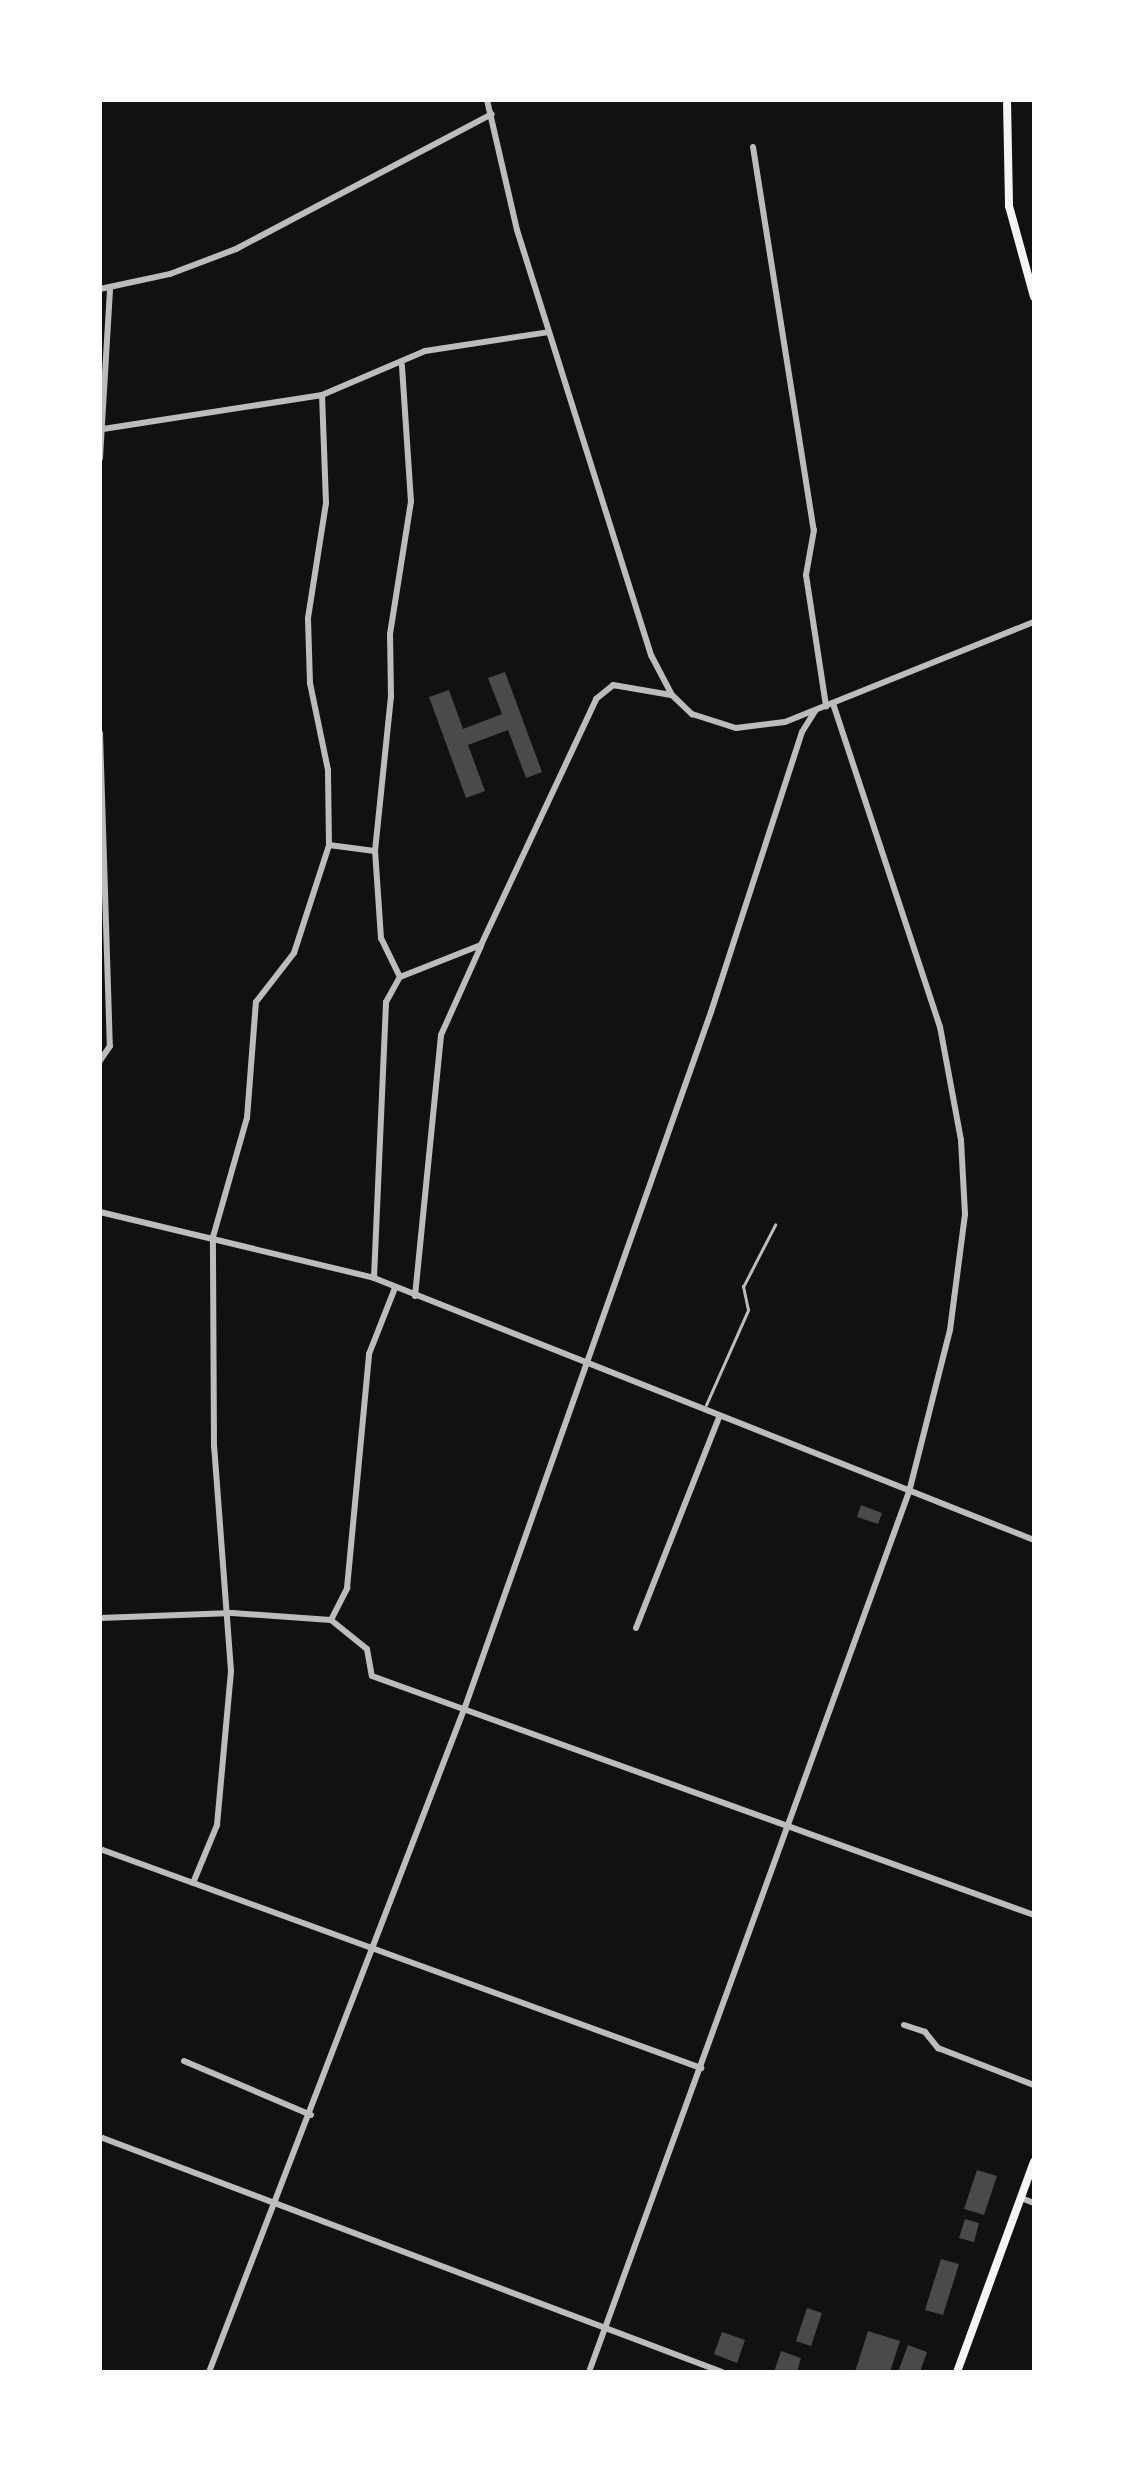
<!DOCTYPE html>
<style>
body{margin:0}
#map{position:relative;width:1134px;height:2472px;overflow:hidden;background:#111;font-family:"Source Sans 3",sans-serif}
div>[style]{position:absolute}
.building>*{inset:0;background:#4a4a4a}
.service>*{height:2.5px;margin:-1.25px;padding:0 1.25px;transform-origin:1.25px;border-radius:1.25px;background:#bcbcbc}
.minor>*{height:6px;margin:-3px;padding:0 3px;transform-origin:3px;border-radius:3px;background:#bcbcbc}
.secondary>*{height:8px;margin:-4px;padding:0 4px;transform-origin:4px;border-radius:4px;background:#f5f5f5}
span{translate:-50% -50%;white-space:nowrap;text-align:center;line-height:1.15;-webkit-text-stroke:8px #fff;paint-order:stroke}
.frame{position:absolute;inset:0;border:102px solid #fff;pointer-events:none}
</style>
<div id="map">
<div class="building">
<i style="clip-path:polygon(505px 672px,542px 772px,526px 778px,508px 730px,468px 745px,485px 791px,466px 798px,429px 697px,449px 690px,463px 729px,502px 714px,488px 678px)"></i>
<i style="clip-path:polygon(861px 1505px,882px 1513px,878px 1524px,857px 1517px)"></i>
<i style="clip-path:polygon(977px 2170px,997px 2176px,984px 2215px,964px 2209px)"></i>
<i style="clip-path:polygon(965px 2219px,979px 2223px,974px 2242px,959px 2238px)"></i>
<i style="clip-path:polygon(941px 2259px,959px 2264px,943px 2315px,925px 2310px)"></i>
<i style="clip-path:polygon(807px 2308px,822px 2313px,811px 2346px,796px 2341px)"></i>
<i style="clip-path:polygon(868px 2331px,900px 2341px,890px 2372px,855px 2372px)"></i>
<i style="clip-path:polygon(722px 2332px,745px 2340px,737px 2363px,714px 2354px)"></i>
<i style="clip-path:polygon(908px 2345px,927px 2352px,920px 2372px,898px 2372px)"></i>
<i style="clip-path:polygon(781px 2351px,801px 2358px,797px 2372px,774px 2372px)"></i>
</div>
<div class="service">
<i style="left:706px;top:1405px;width:104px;rotate:-66.1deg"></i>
<i style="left:748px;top:1310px;width:24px;rotate:-102deg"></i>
<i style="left:743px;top:1287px;width:70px;rotate:-62.7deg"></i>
</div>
<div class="minor">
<i style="left:487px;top:100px;width:133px;rotate:77deg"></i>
<i style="left:517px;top:230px;width:446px;rotate:72.5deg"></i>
<i style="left:651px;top:655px;width:45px;rotate:62.3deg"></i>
<i style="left:672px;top:695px;width:28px;rotate:44deg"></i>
<i style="left:692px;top:714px;width:46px;rotate:17.7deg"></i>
<i style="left:736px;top:728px;width:49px;rotate:-7deg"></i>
<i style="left:785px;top:722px;width:268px;rotate:-21.9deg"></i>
<i style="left:753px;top:147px;width:388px;rotate:81deg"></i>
<i style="left:814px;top:530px;width:46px;rotate:100.1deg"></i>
<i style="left:806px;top:575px;width:133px;rotate:81.3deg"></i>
<i style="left:100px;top:289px;width:72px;rotate:-12.1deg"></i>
<i style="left:170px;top:274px;width:71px;rotate:-20.7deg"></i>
<i style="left:236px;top:249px;width:289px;rotate:-27.8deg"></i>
<i style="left:103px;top:429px;width:222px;rotate:-8.8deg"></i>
<i style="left:322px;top:395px;width:112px;rotate:-23.1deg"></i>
<i style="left:425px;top:351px;width:125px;rotate:-8.7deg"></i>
<i style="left:100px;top:458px;width:169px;rotate:-86.6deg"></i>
<i style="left:100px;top:733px;width:313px;rotate:88.2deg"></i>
<i style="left:110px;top:1046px;width:18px;rotate:124deg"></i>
<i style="left:329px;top:845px;width:46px;rotate:7.4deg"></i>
<i style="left:400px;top:977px;width:43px;rotate:-116deg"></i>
<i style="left:381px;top:938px;width:87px;rotate:-93.9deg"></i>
<i style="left:375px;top:851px;width:155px;rotate:-84.1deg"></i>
<i style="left:391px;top:697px;width:63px;rotate:-90.9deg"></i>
<i style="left:390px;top:634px;width:134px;rotate:-81deg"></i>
<i style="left:411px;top:502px;width:137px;rotate:-93.8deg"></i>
<i style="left:100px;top:1212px;width:282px;rotate:13.5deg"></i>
<i style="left:374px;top:1278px;width:710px;rotate:21.65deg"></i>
<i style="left:374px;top:1278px;width:276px;rotate:-87.5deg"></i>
<i style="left:386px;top:1002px;width:29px;rotate:-61deg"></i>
<i style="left:400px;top:977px;width:87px;rotate:-21.6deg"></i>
<i style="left:481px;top:945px;width:272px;rotate:-64.9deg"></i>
<i style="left:596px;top:699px;width:22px;rotate:-39deg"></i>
<i style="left:613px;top:685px;width:59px;rotate:9.8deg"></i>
<i style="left:415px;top:1296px;width:262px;rotate:-84.3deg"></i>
<i style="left:441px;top:1035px;width:98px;rotate:-65.8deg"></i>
<i style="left:100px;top:1618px;width:132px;rotate:-2.2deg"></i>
<i style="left:232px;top:1613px;width:99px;rotate:4deg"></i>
<i style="left:331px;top:1620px;width:46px;rotate:38.9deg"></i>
<i style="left:367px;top:1649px;width:27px;rotate:80deg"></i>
<i style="left:372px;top:1676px;width:704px;rotate:19.85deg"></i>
<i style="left:331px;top:1620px;width:36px;rotate:-63deg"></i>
<i style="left:347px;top:1588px;width:235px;rotate:-84.6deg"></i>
<i style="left:369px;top:1354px;width:71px;rotate:-68.5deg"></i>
<i style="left:636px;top:1628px;width:227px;rotate:-68.5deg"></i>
<i style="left:100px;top:1849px;width:640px;rotate:20.02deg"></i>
<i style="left:193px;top:1883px;width:63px;rotate:-67.5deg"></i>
<i style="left:217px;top:1825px;width:155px;rotate:-84.8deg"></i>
<i style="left:231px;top:1671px;width:225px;rotate:-94.3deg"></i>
<i style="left:214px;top:1447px;width:210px;rotate:-90.3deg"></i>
<i style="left:213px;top:1237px;width:124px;rotate:-74.1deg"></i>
<i style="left:247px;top:1118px;width:116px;rotate:-85.6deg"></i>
<i style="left:256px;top:1002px;width:62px;rotate:-52.2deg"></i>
<i style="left:294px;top:953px;width:114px;rotate:-72deg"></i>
<i style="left:329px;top:845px;width:75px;rotate:-90.8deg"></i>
<i style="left:328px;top:770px;width:89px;rotate:-101.7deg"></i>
<i style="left:310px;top:683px;width:65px;rotate:-91.8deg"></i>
<i style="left:308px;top:618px;width:116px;rotate:-81.1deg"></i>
<i style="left:326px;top:503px;width:108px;rotate:-92.1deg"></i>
<i style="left:904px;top:2025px;width:22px;rotate:18deg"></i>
<i style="left:925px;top:2032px;width:21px;rotate:51deg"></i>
<i style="left:938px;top:2048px;width:103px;rotate:21.1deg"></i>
<i style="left:184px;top:2061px;width:138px;rotate:23deg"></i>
<i style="left:100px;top:2137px;width:665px;rotate:20.7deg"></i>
<i style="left:1021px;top:2198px;width:14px;rotate:21deg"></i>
<i style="left:209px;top:2372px;width:713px;rotate:-68.95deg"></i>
<i style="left:465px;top:1707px;width:737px;rotate:-70.51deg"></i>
<i style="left:711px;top:1012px;width:294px;rotate:-72deg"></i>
<i style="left:802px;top:732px;width:26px;rotate:-58deg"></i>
<i style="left:589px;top:2372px;width:936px;rotate:-70.02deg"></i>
<i style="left:909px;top:1492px;width:167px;rotate:-75.8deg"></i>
<i style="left:950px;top:1330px;width:117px;rotate:-82.6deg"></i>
<i style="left:965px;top:1214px;width:74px;rotate:-93.1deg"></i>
<i style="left:961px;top:1140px;width:115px;rotate:-100.5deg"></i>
<i style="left:940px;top:1027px;width:341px;rotate:-108.3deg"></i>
</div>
<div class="secondary">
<i style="left:1007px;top:100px;width:106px;rotate:88.9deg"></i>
<i style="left:1009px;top:206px;width:94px;rotate:74.6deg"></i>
<i style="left:957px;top:2372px;width:224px;rotate:-69.9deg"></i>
</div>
<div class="frame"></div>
</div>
